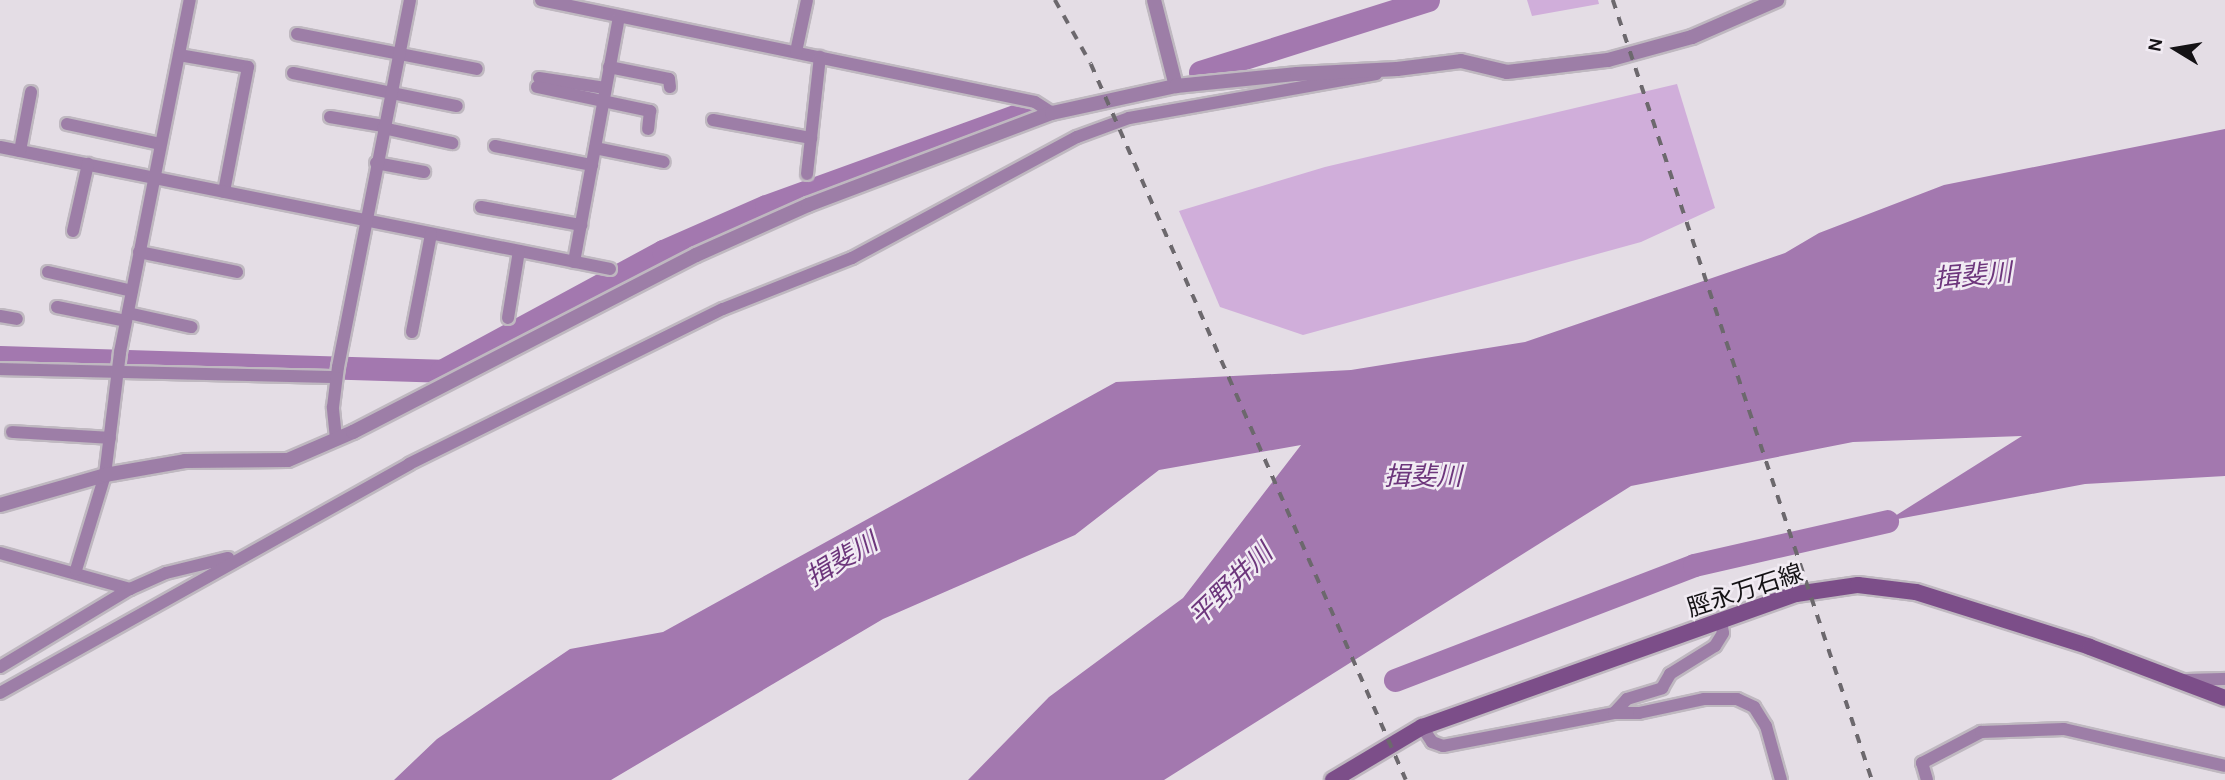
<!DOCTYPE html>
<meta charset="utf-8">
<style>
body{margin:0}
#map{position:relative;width:2225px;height:780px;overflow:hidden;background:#e4dde5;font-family:Karla,"Noto Sans JP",sans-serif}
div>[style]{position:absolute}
.green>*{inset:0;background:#d0aeda}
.water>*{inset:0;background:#a378af}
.river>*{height:23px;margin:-11.5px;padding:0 11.5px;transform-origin:11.5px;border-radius:11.5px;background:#a378af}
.roads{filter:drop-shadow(2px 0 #bfb8c0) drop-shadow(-2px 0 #bfb8c0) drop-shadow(0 2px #bfb8c0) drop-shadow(0 -2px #bfb8c0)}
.minor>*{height:12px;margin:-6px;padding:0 6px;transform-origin:6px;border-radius:6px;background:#9d7ea7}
.tertiary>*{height:14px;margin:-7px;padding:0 7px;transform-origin:7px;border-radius:7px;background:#9d7ea7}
.secondary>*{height:16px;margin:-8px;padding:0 8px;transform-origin:8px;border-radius:8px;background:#7c4e89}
.rail>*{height:3.5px;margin-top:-1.75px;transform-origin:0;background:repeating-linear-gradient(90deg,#6c686d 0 9px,transparent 0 18px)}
span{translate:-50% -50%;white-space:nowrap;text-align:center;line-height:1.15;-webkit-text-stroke:5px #f1ebf3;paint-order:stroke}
.street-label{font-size:24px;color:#141215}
.water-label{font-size:26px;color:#6d367c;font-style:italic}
.north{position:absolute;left:2141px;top:14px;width:70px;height:70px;-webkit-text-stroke:5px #f1ebf3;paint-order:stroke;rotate:281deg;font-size:19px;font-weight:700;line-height:28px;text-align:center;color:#141215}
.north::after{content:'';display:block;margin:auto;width:24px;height:32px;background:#141215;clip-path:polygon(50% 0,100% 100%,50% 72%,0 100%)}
</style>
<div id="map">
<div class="green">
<i style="clip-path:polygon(1527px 0,1598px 0,1599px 4px,1532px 16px)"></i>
<i style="clip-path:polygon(1677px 84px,1715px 208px,1641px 242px,1303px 335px,1220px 307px,1179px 211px,1325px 167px)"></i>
</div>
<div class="water">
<i style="clip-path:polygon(2225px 129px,2225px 476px,2085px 484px,1887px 521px,2022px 436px,1853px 442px,1631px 486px,1164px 780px,968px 780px,1049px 697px,1183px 598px,1301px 445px,1159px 470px,1075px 535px,883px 619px,611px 780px,394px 780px,437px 739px,570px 649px,663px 632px,1116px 382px,1351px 370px,1525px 342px,1785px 253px,1819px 233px,1944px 185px)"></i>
</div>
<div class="river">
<i style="left:1200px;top:72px;width:239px;rotate:-17.5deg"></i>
<i style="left:0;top:357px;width:441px;rotate:1.8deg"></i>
<i style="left:441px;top:371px;width:252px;rotate:-28.4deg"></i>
<i style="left:663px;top:251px;width:112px;rotate:-23.6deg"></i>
<i style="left:766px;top:206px;width:276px;rotate:-19.9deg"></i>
<i style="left:1395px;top:680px;width:320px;rotate:-21deg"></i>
<i style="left:1694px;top:565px;width:198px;rotate:-12.8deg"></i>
</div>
<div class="roads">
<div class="minor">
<i style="left:541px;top:0;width:504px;rotate:11.67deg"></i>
<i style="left:1035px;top:102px;width:20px;rotate:33deg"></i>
<i style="left:297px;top:34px;width:183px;rotate:11deg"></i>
<i style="left:796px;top:52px;width:53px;rotate:-78.1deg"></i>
<i style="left:179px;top:55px;width:70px;rotate:9.9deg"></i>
<i style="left:248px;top:67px;width:127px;rotate:100.9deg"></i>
<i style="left:609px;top:67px;width:61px;rotate:11.3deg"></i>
<i style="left:669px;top:79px;width:8px;rotate:83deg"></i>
<i style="left:293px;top:73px;width:167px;rotate:11.4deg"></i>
<i style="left:539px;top:78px;width:67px;rotate:8.6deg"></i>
<i style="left:537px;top:87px;width:116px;rotate:12deg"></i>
<i style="left:650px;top:111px;width:18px;rotate:96deg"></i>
<i style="left:330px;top:117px;width:54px;rotate:9.6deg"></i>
<i style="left:713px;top:120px;width:100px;rotate:10.4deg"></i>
<i style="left:67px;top:124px;width:95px;rotate:12.1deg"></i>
<i style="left:383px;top:128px;width:71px;rotate:12.3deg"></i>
<i style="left:495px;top:146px;width:99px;rotate:11.1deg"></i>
<i style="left:0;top:147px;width:622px;rotate:11.31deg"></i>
<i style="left:595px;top:148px;width:70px;rotate:11.5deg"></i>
<i style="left:20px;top:151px;width:60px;rotate:-79.4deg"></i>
<i style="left:376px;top:163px;width:49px;rotate:10.6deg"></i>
<i style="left:807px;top:174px;width:118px;rotate:-83.7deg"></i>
<i style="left:481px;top:207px;width:102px;rotate:10.2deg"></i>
<i style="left:73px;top:231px;width:69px;rotate:-77.4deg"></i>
<i style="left:139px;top:252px;width:100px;rotate:11.5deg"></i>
<i style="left:574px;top:262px;width:249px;rotate:-79.6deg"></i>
<i style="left:48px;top:272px;width:86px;rotate:12.7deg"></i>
<i style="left:57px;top:307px;width:70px;rotate:11.5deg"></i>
<i style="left:128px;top:313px;width:65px;rotate:12.5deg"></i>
<i style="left:0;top:316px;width:17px;rotate:10deg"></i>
<i style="left:508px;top:318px;width:68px;rotate:-80.7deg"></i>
<i style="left:412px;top:332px;width:100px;rotate:-79deg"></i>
<i style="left:0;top:369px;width:336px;rotate:1.4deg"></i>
<i style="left:12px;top:432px;width:98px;rotate:3.5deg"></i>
<i style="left:336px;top:438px;width:31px;rotate:-96deg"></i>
<i style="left:333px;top:407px;width:40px;rotate:-82.9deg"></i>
<i style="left:338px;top:367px;width:374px;rotate:-78.9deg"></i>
<i style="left:0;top:553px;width:135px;rotate:15.5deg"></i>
<i style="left:76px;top:570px;width:99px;rotate:-73deg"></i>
<i style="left:105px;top:475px;width:124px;rotate:-83deg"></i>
<i style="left:120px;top:352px;width:359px;rotate:-78.8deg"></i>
<i style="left:0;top:667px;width:152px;rotate:-31deg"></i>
<i style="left:130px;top:589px;width:39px;rotate:-24deg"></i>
<i style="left:166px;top:573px;width:64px;rotate:-13.6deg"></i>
<i style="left:2184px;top:680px;width:41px;rotate:-1.4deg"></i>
<i style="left:0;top:693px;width:469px;rotate:-29.2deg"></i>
<i style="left:409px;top:464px;width:350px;rotate:-26.3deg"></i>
<i style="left:723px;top:309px;width:139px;rotate:-21.6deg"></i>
<i style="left:852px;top:258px;width:255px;rotate:-28.3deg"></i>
<i style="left:1077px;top:137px;width:55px;rotate:-20.1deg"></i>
<i style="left:1129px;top:118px;width:251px;rotate:-10.1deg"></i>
<i style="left:1614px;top:713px;width:19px;rotate:-47deg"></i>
<i style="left:1627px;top:699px;width:37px;rotate:-17deg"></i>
<i style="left:1662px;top:688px;width:16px;rotate:-60deg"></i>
<i style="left:1670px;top:674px;width:53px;rotate:-31.9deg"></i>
<i style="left:1715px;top:646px;width:15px;rotate:-58deg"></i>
<i style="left:1723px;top:633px;width:12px;rotate:-99deg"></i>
<i style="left:1422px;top:727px;width:18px;rotate:56deg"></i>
<i style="left:1432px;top:742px;width:12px;rotate:20deg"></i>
<i style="left:1443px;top:746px;width:174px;rotate:-10.9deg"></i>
<i style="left:1614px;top:713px;width:25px"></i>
<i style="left:1639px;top:713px;width:66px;rotate:-12.2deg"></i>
<i style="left:1704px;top:699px;width:33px"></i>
<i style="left:1737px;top:699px;width:19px;rotate:25deg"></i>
<i style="left:1754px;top:707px;width:22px;rotate:58deg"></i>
<i style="left:1766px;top:726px;width:56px;rotate:74.5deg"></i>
<i style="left:1927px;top:780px;width:18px;rotate:-106deg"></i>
<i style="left:1922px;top:763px;width:67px;rotate:-27.7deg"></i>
<i style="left:1981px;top:732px;width:83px;rotate:-2.1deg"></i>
<i style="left:2064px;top:729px;width:165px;rotate:12.9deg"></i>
</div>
<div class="tertiary">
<i style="left:1154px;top:0;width:89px;rotate:75.7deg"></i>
<i style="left:0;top:505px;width:109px;rotate:-15.9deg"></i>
<i style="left:105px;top:475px;width:81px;rotate:-9.9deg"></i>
<i style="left:185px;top:461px;width:103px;rotate:-0.6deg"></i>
<i style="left:288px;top:460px;width:71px;rotate:-23.3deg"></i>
<i style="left:353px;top:432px;width:386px;rotate:-27.3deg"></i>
<i style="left:696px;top:255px;width:123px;rotate:-24.1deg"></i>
<i style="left:808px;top:205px;width:261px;rotate:-20.7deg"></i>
<i style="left:1052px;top:113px;width:127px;rotate:-12.3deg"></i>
<i style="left:1176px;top:86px;width:122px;rotate:-5.7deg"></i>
<i style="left:1297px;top:74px;width:100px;rotate:-2.9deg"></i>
<i style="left:1397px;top:69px;width:64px;rotate:-7.1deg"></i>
<i style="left:1461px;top:61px;width:47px;rotate:13.4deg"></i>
<i style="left:1507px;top:72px;width:102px;rotate:-6.8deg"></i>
<i style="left:1608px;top:60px;width:87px;rotate:-15.3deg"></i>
<i style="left:1692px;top:37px;width:93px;rotate:-23.5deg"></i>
</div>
<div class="secondary">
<i style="left:1333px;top:780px;width:104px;rotate:-30.8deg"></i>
<i style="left:1422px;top:727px;width:397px;rotate:-19.6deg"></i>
<i style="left:1796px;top:594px;width:63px;rotate:-8.3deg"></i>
<i style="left:1858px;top:585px;width:58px;rotate:6.9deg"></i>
<i style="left:1916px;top:592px;width:182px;rotate:17.5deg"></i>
<i style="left:2090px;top:647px;width:144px;rotate:20.7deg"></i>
</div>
</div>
<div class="rail">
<i style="left:1055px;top:0;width:73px;rotate:60.6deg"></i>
<i style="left:1091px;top:64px;width:782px;rotate:66.25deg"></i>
<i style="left:1613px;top:0;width:822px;rotate:71.63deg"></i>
</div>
<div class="street-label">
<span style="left:1745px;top:591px;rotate:-18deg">脛永万石線</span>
</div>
<div class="water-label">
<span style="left:1973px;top:276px;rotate:-5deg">揖斐川</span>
<span style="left:1423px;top:477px">揖斐川</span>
<span style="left:842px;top:560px;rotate:-31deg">揖斐川</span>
<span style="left:1231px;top:585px;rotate:-44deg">平野井川</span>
</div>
<div class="north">N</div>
</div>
